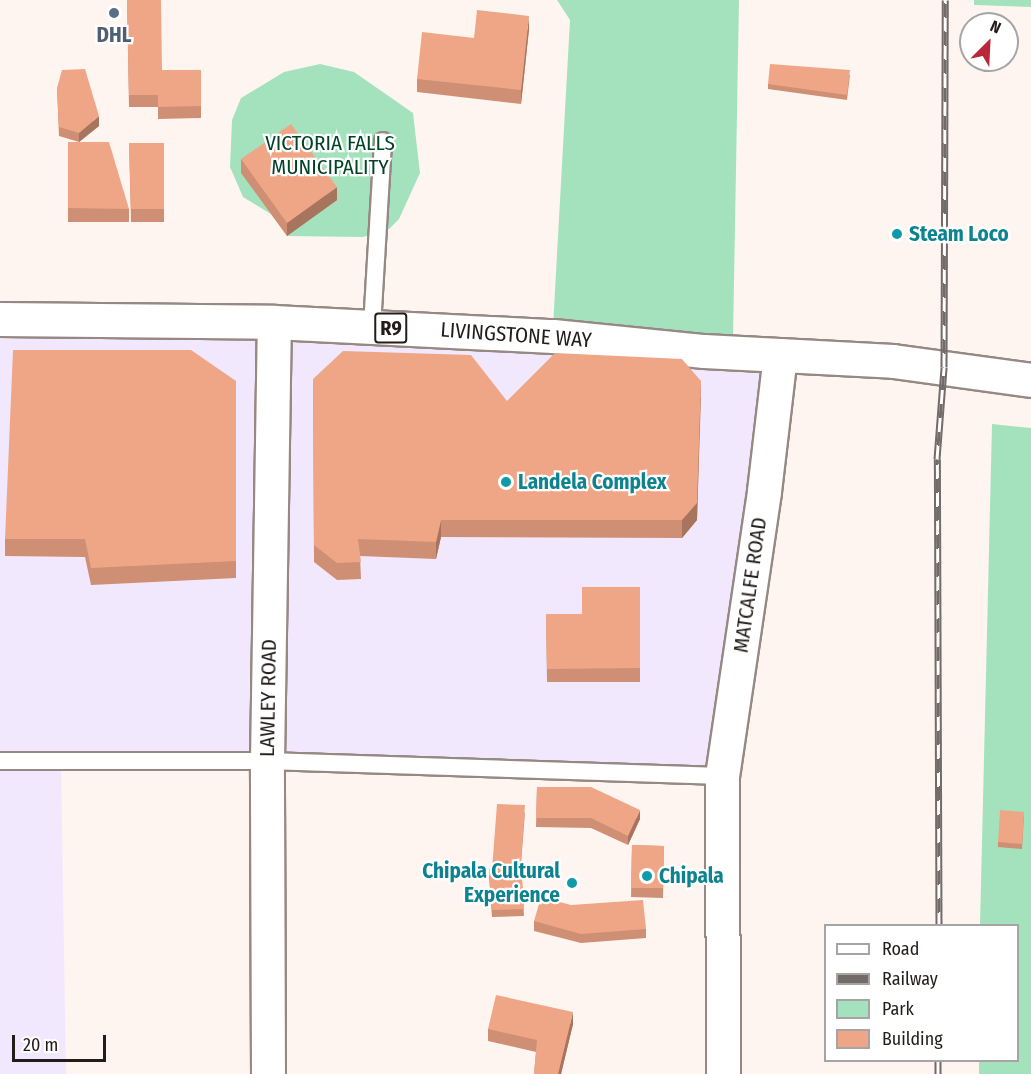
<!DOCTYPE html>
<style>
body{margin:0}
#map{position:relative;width:1031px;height:1074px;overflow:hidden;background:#fef5f1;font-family:"Fira Sans Condensed",sans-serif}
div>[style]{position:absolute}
.commercial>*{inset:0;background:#f1e8fe}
.green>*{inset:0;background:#a4e2be}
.roads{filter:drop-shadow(2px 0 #968882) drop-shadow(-2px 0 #968882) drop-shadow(0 2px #968882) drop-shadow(0 -2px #968882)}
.service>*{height:16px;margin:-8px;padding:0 8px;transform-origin:8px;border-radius:8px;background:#fff}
.minor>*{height:33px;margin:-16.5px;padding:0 16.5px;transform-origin:16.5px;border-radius:16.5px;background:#fff}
.trunk>*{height:33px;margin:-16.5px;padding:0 16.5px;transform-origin:16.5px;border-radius:16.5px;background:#fff}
.rail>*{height:7px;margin-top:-3.5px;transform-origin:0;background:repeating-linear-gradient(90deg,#fff 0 14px,#726b68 0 28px);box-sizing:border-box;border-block:2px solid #726b68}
.wall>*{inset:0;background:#ce8f74}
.shaded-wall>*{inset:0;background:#a7745e}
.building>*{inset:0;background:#efa687}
.dots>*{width:16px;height:16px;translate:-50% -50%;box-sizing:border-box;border:3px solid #fff;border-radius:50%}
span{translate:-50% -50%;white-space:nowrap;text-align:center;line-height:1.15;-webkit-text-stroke:4.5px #fff;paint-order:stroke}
.shield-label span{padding:2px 4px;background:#fff;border:2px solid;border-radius:4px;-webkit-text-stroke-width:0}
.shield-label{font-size:20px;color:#221c1a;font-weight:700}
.service-label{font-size:21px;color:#4e5e75;font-weight:700}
.park-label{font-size:21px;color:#024227}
.culture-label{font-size:21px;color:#0d838f;font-weight:700}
.left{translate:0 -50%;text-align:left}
.right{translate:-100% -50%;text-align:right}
.street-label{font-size:21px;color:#221c1a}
.legend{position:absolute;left:824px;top:924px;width:195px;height:138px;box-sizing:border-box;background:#fff;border:2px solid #a7a4a3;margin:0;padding:8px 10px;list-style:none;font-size:18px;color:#221c1a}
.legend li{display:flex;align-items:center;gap:12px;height:30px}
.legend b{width:30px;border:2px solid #a7a4a3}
.north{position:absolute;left:959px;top:12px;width:60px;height:60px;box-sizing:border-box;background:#fff;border:2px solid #a7a4a3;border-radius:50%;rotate:24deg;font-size:16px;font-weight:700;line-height:24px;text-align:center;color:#221c1a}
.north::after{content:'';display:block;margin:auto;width:21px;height:27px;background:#b9273a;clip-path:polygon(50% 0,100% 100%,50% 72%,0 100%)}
.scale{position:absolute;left:12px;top:1035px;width:94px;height:27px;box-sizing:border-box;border:3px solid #221c1a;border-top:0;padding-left:8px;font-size:18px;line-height:21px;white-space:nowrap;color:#221c1a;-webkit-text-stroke:4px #fff;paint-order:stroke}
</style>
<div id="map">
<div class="commercial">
<i style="clip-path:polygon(0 319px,780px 355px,722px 776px,61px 761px,66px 1074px,0 1074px)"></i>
</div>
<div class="green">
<i style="clip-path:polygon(557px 0,739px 0,733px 339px,553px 327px,570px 20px)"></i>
<i style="clip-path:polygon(974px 0,1031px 0,1031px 7px,974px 5px)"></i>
<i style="clip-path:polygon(320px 64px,354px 72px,413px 113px,420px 173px,399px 219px,389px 229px,363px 237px,287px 236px,271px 214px,243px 197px,230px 167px,232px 120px,241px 98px,284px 72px)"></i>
<i style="clip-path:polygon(992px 424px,1031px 428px,1031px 1074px,979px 1074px,979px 1061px,1018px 1060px,1018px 926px,980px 925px)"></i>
</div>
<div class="roads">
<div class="service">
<i style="left:372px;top:327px;width:186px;rotate:-86.6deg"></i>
<i style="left:0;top:761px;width:267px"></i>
<i style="left:267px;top:761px;width:455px;rotate:1.9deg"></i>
</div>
<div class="minor">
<i style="left:268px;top:1074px;width:313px;rotate:-90.2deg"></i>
<i style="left:267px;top:761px;width:439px;rotate:-89.1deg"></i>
<i style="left:723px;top:1074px;width:298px;rotate:-90.2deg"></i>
<i style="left:722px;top:776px;width:288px;rotate:-81.6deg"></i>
<i style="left:764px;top:491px;width:137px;rotate:-83.3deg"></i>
</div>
<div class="trunk">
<i style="left:0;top:319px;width:274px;rotate:0.6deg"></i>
<i style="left:274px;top:322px;width:279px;rotate:2.9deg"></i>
<i style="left:553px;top:336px;width:152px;rotate:5.7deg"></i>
<i style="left:704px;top:351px;width:189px;rotate:3deg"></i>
<i style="left:893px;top:361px;width:139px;rotate:7.8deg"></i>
</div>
</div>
<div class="rail">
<i style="left:939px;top:926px;width:467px;rotate:-90.2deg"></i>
<i style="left:937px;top:459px;width:92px;rotate:-85.6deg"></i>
<i style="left:944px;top:367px;width:367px;rotate:-89.8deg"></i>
<i style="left:938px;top:1074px;width:14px;rotate:-90deg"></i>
</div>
<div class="wall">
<i style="clip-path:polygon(127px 0,162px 70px,201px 70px,201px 118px,158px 119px,158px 107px,129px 107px)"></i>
<i style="clip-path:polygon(529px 29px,521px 104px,417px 92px,417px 79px,474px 38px)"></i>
<i style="clip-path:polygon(850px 75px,847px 100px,768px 89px,768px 84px)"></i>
<i style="clip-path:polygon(57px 88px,99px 126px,79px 142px,129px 209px,129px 222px,68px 222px,68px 142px,79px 142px,59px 136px)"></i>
<i style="clip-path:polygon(129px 143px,164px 143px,164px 222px,131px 222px)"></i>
<i style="clip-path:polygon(241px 159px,337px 200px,287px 236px,241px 173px)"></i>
<i style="clip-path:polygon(313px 379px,507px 401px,701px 398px,697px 520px,682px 538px,441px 537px,436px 559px,360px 556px,361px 579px,337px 580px,314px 562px)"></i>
<i style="clip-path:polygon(236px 381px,236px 578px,91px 585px,85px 557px,5px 556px,5px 539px)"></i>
<i style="clip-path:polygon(640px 587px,640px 682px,547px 682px,546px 614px,582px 614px)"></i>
<i style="clip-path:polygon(537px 787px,640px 819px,628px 845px,591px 828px,536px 827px)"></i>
<i style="clip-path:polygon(525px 812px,521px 864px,524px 916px,492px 917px,489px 876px)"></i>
<i style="clip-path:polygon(1024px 816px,1022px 849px,998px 847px,998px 842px)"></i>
<i style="clip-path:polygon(632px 845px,664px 846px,663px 898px,631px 897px)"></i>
<i style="clip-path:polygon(534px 921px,646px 929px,646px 938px,581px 943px,534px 931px)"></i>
<i style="clip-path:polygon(573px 1024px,561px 1074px,534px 1074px,536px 1052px,488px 1041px,488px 1029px)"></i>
</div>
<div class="shaded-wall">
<i style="clip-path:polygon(529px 16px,529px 29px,521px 104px,521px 90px)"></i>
<i style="clip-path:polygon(99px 116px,99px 126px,79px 142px,79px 133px)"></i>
<i style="clip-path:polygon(337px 187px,337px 200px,287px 236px,287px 223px)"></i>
<i style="clip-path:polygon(701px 381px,697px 520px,682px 538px,682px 520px)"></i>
<i style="clip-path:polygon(441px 520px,441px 537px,436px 559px,436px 542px)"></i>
<i style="clip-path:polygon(640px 810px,640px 819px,628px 845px,628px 836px)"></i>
<i style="clip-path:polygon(573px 1012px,573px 1024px,561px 1074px,558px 1074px)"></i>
</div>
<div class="building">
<i style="clip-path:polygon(127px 0,161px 0,162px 70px,201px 70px,201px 106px,158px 107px,158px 95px,129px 95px)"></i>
<i style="clip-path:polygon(477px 10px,529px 16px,521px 90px,417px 79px,422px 32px,474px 38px)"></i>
<i style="clip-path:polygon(770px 64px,850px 70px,847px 95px,768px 84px)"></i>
<i style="clip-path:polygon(85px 69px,99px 116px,79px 133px,59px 127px,57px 88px,62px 70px)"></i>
<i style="clip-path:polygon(291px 124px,337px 187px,287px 223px,241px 159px)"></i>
<i style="clip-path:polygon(68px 142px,109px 142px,129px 209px,68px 208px)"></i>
<i style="clip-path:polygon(129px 143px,164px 143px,164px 209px,131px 209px)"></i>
<i style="clip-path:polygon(13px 350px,191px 350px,236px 381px,236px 561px,91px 568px,85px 539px,5px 539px)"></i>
<i style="clip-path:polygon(343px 351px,471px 355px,507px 401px,555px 353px,682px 359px,701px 381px,697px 503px,682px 520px,441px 520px,436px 542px,358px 539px,361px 562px,337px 563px,314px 545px,313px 379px)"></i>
<i style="clip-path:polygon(582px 587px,640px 587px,640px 668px,547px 669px,546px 614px,582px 614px)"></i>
<i style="clip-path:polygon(537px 787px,591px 787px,640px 810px,628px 836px,591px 818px,536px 818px)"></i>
<i style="clip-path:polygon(497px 804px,525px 805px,521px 860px,524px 909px,492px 910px,489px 869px,492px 869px)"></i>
<i style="clip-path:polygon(1000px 810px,1024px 812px,1022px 844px,998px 842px)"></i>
<i style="clip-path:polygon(632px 845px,664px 846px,663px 888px,631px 888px)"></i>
<i style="clip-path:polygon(541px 897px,571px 905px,643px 900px,646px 929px,581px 934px,534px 921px)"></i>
<i style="clip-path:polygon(496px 995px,573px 1012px,558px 1074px,534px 1074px,537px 1040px,488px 1029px)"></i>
</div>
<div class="dots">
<i style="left:114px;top:13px;background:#5c6f8a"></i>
<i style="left:897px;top:234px;background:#0f9aa8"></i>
<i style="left:506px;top:482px;background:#0f9aa8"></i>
<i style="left:647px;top:876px;background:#0f9aa8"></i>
<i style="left:572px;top:883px;background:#0f9aa8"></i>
</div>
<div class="shield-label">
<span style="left:391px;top:328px">R9</span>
</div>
<div class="service-label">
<span style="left:114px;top:35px">DHL</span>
</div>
<div class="park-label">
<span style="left:330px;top:155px">VICTORIA FALLS<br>MUNICIPALITY</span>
</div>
<div class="culture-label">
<span class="left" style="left:909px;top:234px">Steam Loco</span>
<span class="left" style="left:518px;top:482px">Landela Complex</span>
<span class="right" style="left:560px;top:883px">Chipala Cultural<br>Experience</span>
<span class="left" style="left:659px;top:876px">Chipala</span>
</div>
<div class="street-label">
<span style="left:516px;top:335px;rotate:4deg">LIVINGSTONE WAY</span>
<span style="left:750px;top:585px;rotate:-82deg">MATCALFE ROAD</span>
<span style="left:268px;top:698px;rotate:-89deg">LAWLEY ROAD</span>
</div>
<ul class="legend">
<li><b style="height:8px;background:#fff"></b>Road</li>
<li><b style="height:8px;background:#726b68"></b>Railway</li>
<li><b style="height:16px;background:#a4e2be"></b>Park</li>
<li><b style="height:16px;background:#efa687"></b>Building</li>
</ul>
<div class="north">N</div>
<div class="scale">20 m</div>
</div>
